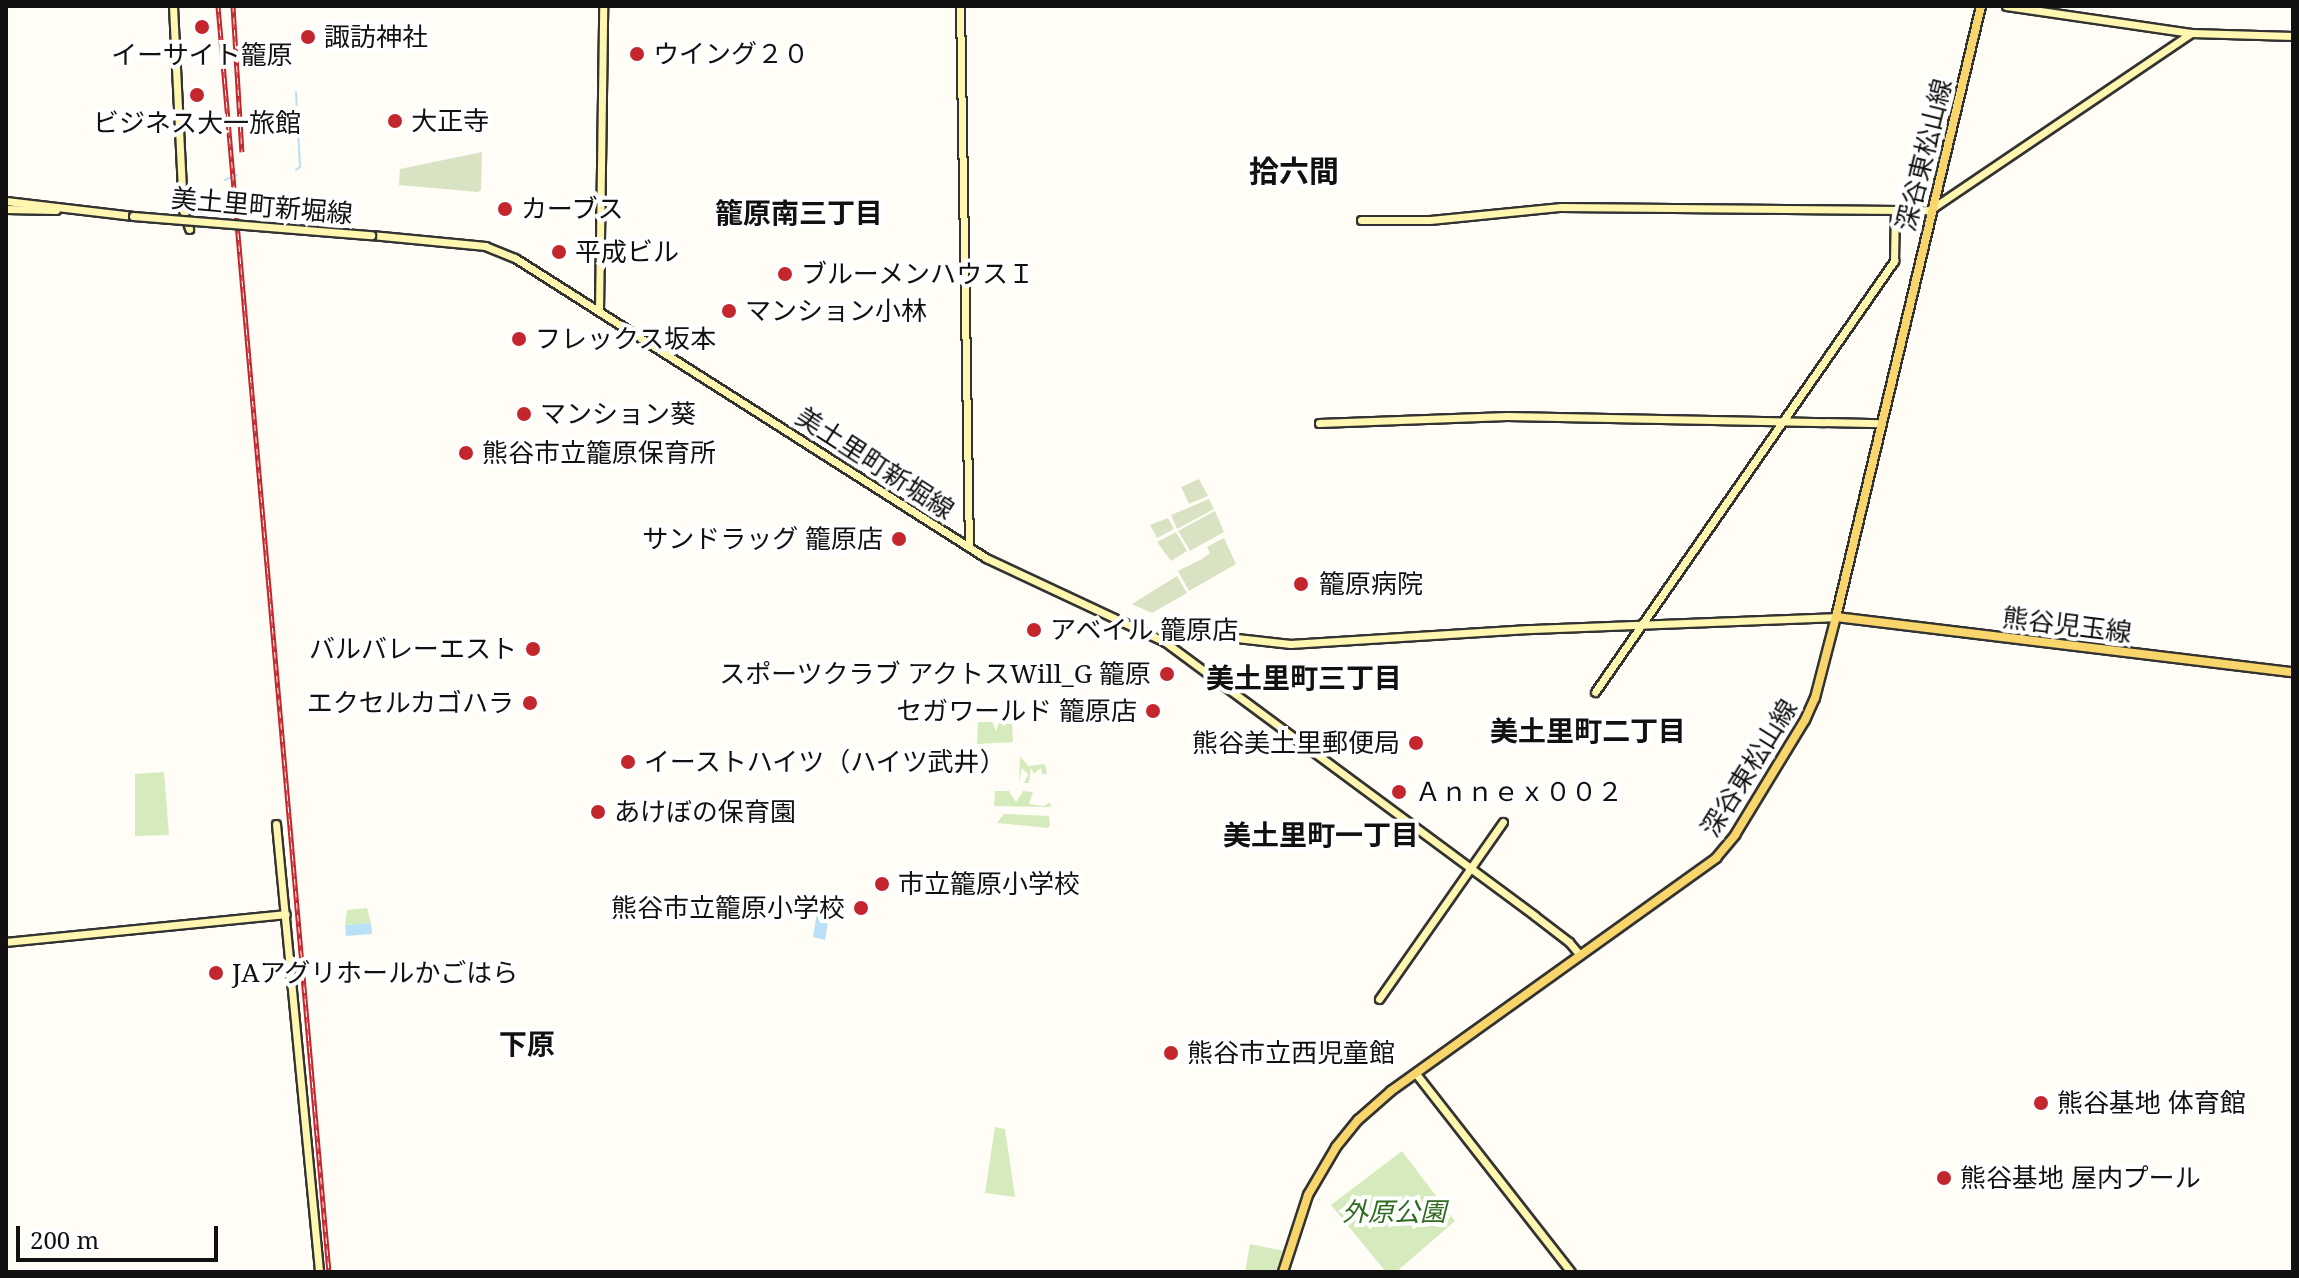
<!DOCTYPE html>
<meta charset="utf-8">
<style>
body{margin:0}
#map{position:relative;width:2299px;height:1278px;overflow:hidden;background:#fffdf5;font-family:"Noto Serif","Noto Sans JP",serif}
div>[style]{position:absolute}
.green>*{inset:0;background:#d5ebbd}
.cemetery>*{inset:0;background:#d9e3c4}
.water>*{inset:0;background:#b9e0f7}
.stream>*{height:2px;margin:-1px;padding:0 1px;transform-origin:1px;border-radius:1px;background:#b9e0f7}
.roads{filter:drop-shadow(2px 0 #333) drop-shadow(-2px 0 #333) drop-shadow(0 2px #333) drop-shadow(0 -2px #333)}
.secondary>*{height:7px;margin:-3.5px;padding:0 3.5px;transform-origin:3.5px;border-radius:3.5px;background:#fff6b0}
.primary>*{height:8px;margin:-4px;padding:0 4px;transform-origin:4px;border-radius:4px;background:#f9d66b}
.rail>*{height:5px;margin-top:-2.5px;transform-origin:0;background:repeating-linear-gradient(90deg,#fff 0 6px,#c4262e 0 12px);box-sizing:border-box;border-block:2px solid #c4262e}
.bridges{filter:drop-shadow(2px 0 #333) drop-shadow(-2px 0 #333) drop-shadow(0 2px #333) drop-shadow(0 -2px #333)}
.secondary-bridge>*{height:7px;margin:-3.5px;padding:0 3.5px;transform-origin:3.5px;border-radius:3.5px;background:#fff6b0}
.dots>*{width:22px;height:22px;translate:-50% -50%;box-sizing:border-box;border:4px solid #fff;border-radius:50%}
span{translate:-50% -50%;white-space:nowrap;text-align:center;line-height:1.15;-webkit-text-stroke:8px #fff;paint-order:stroke}
.poi-label{font-size:26px;color:#111}
.left{translate:0 -50%;text-align:left}
.right{translate:-100% -50%;text-align:right}
.street-label{font-size:26px;color:#111}
.park-label{font-size:26px;color:#2f6b1f;font-style:italic}
.neighbourhood-label{font-size:28px;color:#111;font-weight:700}
.quarter-label{font-size:30px;color:#111;font-weight:700}
.frame{position:absolute;inset:0;border:8px solid #111;pointer-events:none}
.scale{position:absolute;left:16px;top:1226px;width:202px;height:36px;box-sizing:border-box;border:4px solid #111;border-top:0;padding-left:10px;font-size:24px;line-height:28px;white-space:nowrap;color:#111;-webkit-text-stroke:6px #fff;paint-order:stroke}
</style>
<div id="map">
<div class="green">
<i style="clip-path:polygon(978px 722px,992px 722px,996px 731px,999px 723px,1012px 724px,1013px 742px,977px 744px)"></i>
<i style="clip-path:polygon(1020px 756px,1028px 766px,1045px 764px,1047px 774px,1042px 774px,1041px 768px,1034px 774px,1031px 768px,1029px 783px,1024px 783px,1028px 774px,1022px 768px,1019px 782px)"></i>
<i style="clip-path:polygon(164px 772px,169px 835px,135px 836px,135px 774px)"></i>
<i style="clip-path:polygon(995px 791px,1009px 791px,1016px 802px,1023px 791px,1033px 792px,1029px 804px,1044px 806px,1050px 802px,1051px 807px,994px 806px)"></i>
<i style="clip-path:polygon(1004px 814px,1049px 816px,1050px 825px,1048px 828px,997px 823px)"></i>
<i style="clip-path:polygon(367px 908px,371px 923px,345px 925px,347px 910px)"></i>
<i style="clip-path:polygon(995px 1127px,1005px 1129px,1015px 1197px,985px 1193px)"></i>
<i style="clip-path:polygon(1402px 1151px,1455px 1221px,1396px 1272px,1386px 1272px,1331px 1205px)"></i>
<i style="clip-path:polygon(1250px 1244px,1285px 1251px,1279px 1272px,1245px 1272px)"></i>
</div>
<div class="cemetery">
<i style="clip-path:polygon(482px 152px,481px 190px,478px 192px,399px 185px,400px 169px)"></i>
<i style="clip-path:polygon(1199px 479px,1208px 496px,1189px 504px,1181px 487px)"></i>
<i style="clip-path:polygon(1209px 499px,1214px 509px,1177px 529px,1171px 515px)"></i>
<i style="clip-path:polygon(1215px 511px,1224px 532px,1190px 551px,1178px 531px)"></i>
<i style="clip-path:polygon(1168px 518px,1174px 529px,1157px 538px,1150px 525px)"></i>
<i style="clip-path:polygon(1176px 532px,1187px 551px,1171px 561px,1157px 542px)"></i>
<i style="clip-path:polygon(1224px 538px,1236px 564px,1189px 591px,1178px 571px,1202px 559px,1210px 553px,1207px 547px)"></i>
<i style="clip-path:polygon(1177px 576px,1187px 593px,1152px 613px,1132px 604px)"></i>
</div>
<div class="water">
<i style="clip-path:polygon(817px 913px,829px 916px,825px 940px,813px 937px)"></i>
<i style="clip-path:polygon(371px 923px,372px 934px,346px 936px,345px 925px)"></i>
</div>
<div class="stream">
<i style="left:296px;top:92px;width:75px;rotate:86.9deg"></i>
<i style="left:300px;top:167px;width:5px;rotate:143deg"></i>
<i style="left:225px;top:180px;width:13px;rotate:-23deg"></i>
<i style="left:212px;top:207px;width:11px;rotate:-63deg"></i>
</div>
<div class="roads">
<div class="secondary">
<i style="left:173px;top:6px;width:204px;rotate:87.2deg"></i>
<i style="left:183px;top:210px;width:20px;rotate:72deg"></i>
<i style="left:960px;top:6px;width:541px;rotate:89.05deg"></i>
<i style="left:2006px;top:6px;width:187px;rotate:8.3deg"></i>
<i style="left:2191px;top:33px;width:102px;rotate:1.7deg"></i>
<i style="left:6px;top:201px;width:128px;rotate:6.7deg"></i>
<i style="left:6px;top:209px;width:50px;rotate:1.1deg"></i>
<i style="left:1361px;top:220px;width:69px"></i>
<i style="left:1430px;top:220px;width:132px;rotate:-5.7deg"></i>
<i style="left:1561px;top:207px;width:369px;rotate:0.5deg"></i>
<i style="left:1930px;top:210px;width:315px;rotate:-34.1deg"></i>
<i style="left:371px;top:235px;width:115px;rotate:5.5deg"></i>
<i style="left:485px;top:246px;width:32px;rotate:22deg"></i>
<i style="left:515px;top:258px;width:558px;rotate:32.49deg"></i>
<i style="left:986px;top:558px;width:198px;rotate:25.1deg"></i>
<i style="left:1165px;top:642px;width:460px;rotate:36.5deg"></i>
<i style="left:1535px;top:916px;width:43px;rotate:37.4deg"></i>
<i style="left:1569px;top:942px;width:17px;rotate:50deg"></i>
<i style="left:599px;top:310px;width:304px;rotate:-89.2deg"></i>
<i style="left:1319px;top:423px;width:188px;rotate:-2.1deg"></i>
<i style="left:1507px;top:416px;width:375px;rotate:1.1deg"></i>
<i style="left:1165px;top:642px;width:28px;rotate:-18deg"></i>
<i style="left:1192px;top:633px;width:99px;rotate:6.4deg"></i>
<i style="left:1290px;top:644px;width:239px;rotate:-3.6deg"></i>
<i style="left:1529px;top:629px;width:307px;rotate:-2.2deg"></i>
<i style="left:1595px;top:692px;width:525px;rotate:-55.25deg"></i>
<i style="left:1894px;top:261px;width:50px;rotate:-88.9deg"></i>
<i style="left:276px;top:824px;width:450px;rotate:84.5deg"></i>
<i style="left:6px;top:942px;width:281px;rotate:-5.7deg"></i>
<i style="left:1379px;top:999px;width:216px;rotate:-55deg"></i>
<i style="left:1417px;top:1075px;width:250px;rotate:52deg"></i>
</div>
<div class="primary">
<i style="left:1836px;top:617px;width:460px;rotate:6.9deg"></i>
<i style="left:1283px;top:1272px;width:81px;rotate:-72deg"></i>
<i style="left:1308px;top:1195px;width:56px;rotate:-59.7deg"></i>
<i style="left:1336px;top:1147px;width:35px;rotate:-51deg"></i>
<i style="left:1358px;top:1120px;width:44px;rotate:-41.3deg"></i>
<i style="left:1391px;top:1091px;width:400px;rotate:-35.6deg"></i>
<i style="left:1716px;top:858px;width:30px;rotate:-50deg"></i>
<i style="left:1735px;top:835px;width:135px;rotate:-58.7deg"></i>
<i style="left:1805px;top:720px;width:24px;rotate:-66deg"></i>
<i style="left:1815px;top:698px;width:84px;rotate:-75.5deg"></i>
<i style="left:1836px;top:617px;width:628px;rotate:-76.65deg"></i>
</div>
</div>
<div class="rail">
<i style="left:218px;top:6px;width:1271px;rotate:84.99deg"></i>
<i style="left:233px;top:6px;width:146px;rotate:86.5deg"></i>
</div>
<div class="bridges">
<div class="secondary-bridge">
<i style="left:133px;top:216px;width:239px;rotate:4.6deg"></i>
</div>
</div>
<div class="dots">
<i style="left:202px;top:27px;background:#c4262e"></i>
<i style="left:308px;top:37px;background:#c4262e"></i>
<i style="left:637px;top:54px;background:#c4262e"></i>
<i style="left:197px;top:95px;background:#c4262e"></i>
<i style="left:395px;top:121px;background:#c4262e"></i>
<i style="left:505px;top:209px;background:#c4262e"></i>
<i style="left:559px;top:252px;background:#c4262e"></i>
<i style="left:785px;top:274px;background:#c4262e"></i>
<i style="left:729px;top:311px;background:#c4262e"></i>
<i style="left:519px;top:339px;background:#c4262e"></i>
<i style="left:524px;top:414px;background:#c4262e"></i>
<i style="left:466px;top:453px;background:#c4262e"></i>
<i style="left:899px;top:539px;background:#c4262e"></i>
<i style="left:1301px;top:584px;background:#c4262e"></i>
<i style="left:1034px;top:630px;background:#c4262e"></i>
<i style="left:533px;top:649px;background:#c4262e"></i>
<i style="left:1167px;top:674px;background:#c4262e"></i>
<i style="left:530px;top:703px;background:#c4262e"></i>
<i style="left:1153px;top:711px;background:#c4262e"></i>
<i style="left:1416px;top:743px;background:#c4262e"></i>
<i style="left:628px;top:762px;background:#c4262e"></i>
<i style="left:1399px;top:792px;background:#c4262e"></i>
<i style="left:598px;top:812px;background:#c4262e"></i>
<i style="left:882px;top:884px;background:#c4262e"></i>
<i style="left:861px;top:908px;background:#c4262e"></i>
<i style="left:216px;top:973px;background:#c4262e"></i>
<i style="left:1171px;top:1053px;background:#c4262e"></i>
<i style="left:2041px;top:1103px;background:#c4262e"></i>
<i style="left:1944px;top:1178px;background:#c4262e"></i>
</div>
<div class="poi-label">
<span class="left" style="left:324px;top:37px">諏訪神社</span>
<span class="left" style="left:653px;top:54px">ウイング２０</span>
<span style="left:202px;top:55px">イーサイト籠原</span>
<span class="left" style="left:411px;top:121px">大正寺</span>
<span style="left:197px;top:123px">ビジネス大一旅館</span>
<span class="left" style="left:521px;top:209px">カーブス</span>
<span class="left" style="left:575px;top:252px">平成ビル</span>
<span class="left" style="left:801px;top:274px">ブルーメンハウスＩ</span>
<span class="left" style="left:745px;top:311px">マンション小林</span>
<span class="left" style="left:535px;top:339px">フレックス坂本</span>
<span class="left" style="left:540px;top:414px">マンション葵</span>
<span class="left" style="left:482px;top:453px">熊谷市立籠原保育所</span>
<span class="right" style="left:883px;top:539px">サンドラッグ 籠原店</span>
<span class="left" style="left:1319px;top:584px">籠原病院</span>
<span class="left" style="left:1050px;top:630px">アベイル 籠原店</span>
<span class="right" style="left:517px;top:649px">バルバレーエスト</span>
<span class="right" style="left:1151px;top:674px">スポーツクラブ アクトスWill_G 籠原</span>
<span class="right" style="left:514px;top:703px">エクセルカゴハラ</span>
<span class="right" style="left:1137px;top:711px">セガワールド 籠原店</span>
<span class="right" style="left:1400px;top:743px">熊谷美土里郵便局</span>
<span class="left" style="left:644px;top:762px">イーストハイツ（ハイツ武井）</span>
<span class="left" style="left:1415px;top:792px">Ａｎｎｅｘ００２</span>
<span class="left" style="left:614px;top:812px">あけぼの保育園</span>
<span class="left" style="left:898px;top:884px">市立籠原小学校</span>
<span class="right" style="left:845px;top:908px">熊谷市立籠原小学校</span>
<span class="left" style="left:232px;top:973px">JAアグリホールかごはら</span>
<span class="left" style="left:1187px;top:1053px">熊谷市立西児童館</span>
<span class="left" style="left:2057px;top:1103px">熊谷基地 体育館</span>
<span class="left" style="left:1960px;top:1178px">熊谷基地 屋内プール</span>
</div>
<div class="street-label">
<span style="left:1924px;top:155px;rotate:-76deg">深谷東松山線</span>
<span style="left:262px;top:206px;rotate:5deg">美土里町新堀線</span>
<span style="left:875px;top:463px;rotate:33deg">美土里町新堀線</span>
<span style="left:2067px;top:625px;rotate:7deg">熊谷児玉線</span>
<span style="left:1749px;top:768px;rotate:-58deg">深谷東松山線</span>
</div>
<div class="park-label">
<span style="left:1394px;top:1212px">外原公園</span>
</div>
<div class="neighbourhood-label">
<span style="left:799px;top:212px">籠原南三丁目</span>
<span style="left:1304px;top:677px">美土里町三丁目</span>
<span style="left:1588px;top:730px">美土里町二丁目</span>
<span style="left:1321px;top:834px">美土里町一丁目</span>
<span style="left:527px;top:1043px">下原</span>
</div>
<div class="quarter-label">
<span style="left:1294px;top:171px">拾六間</span>
</div>
<div class="frame"></div>
<div class="scale">200 m</div>
</div>
